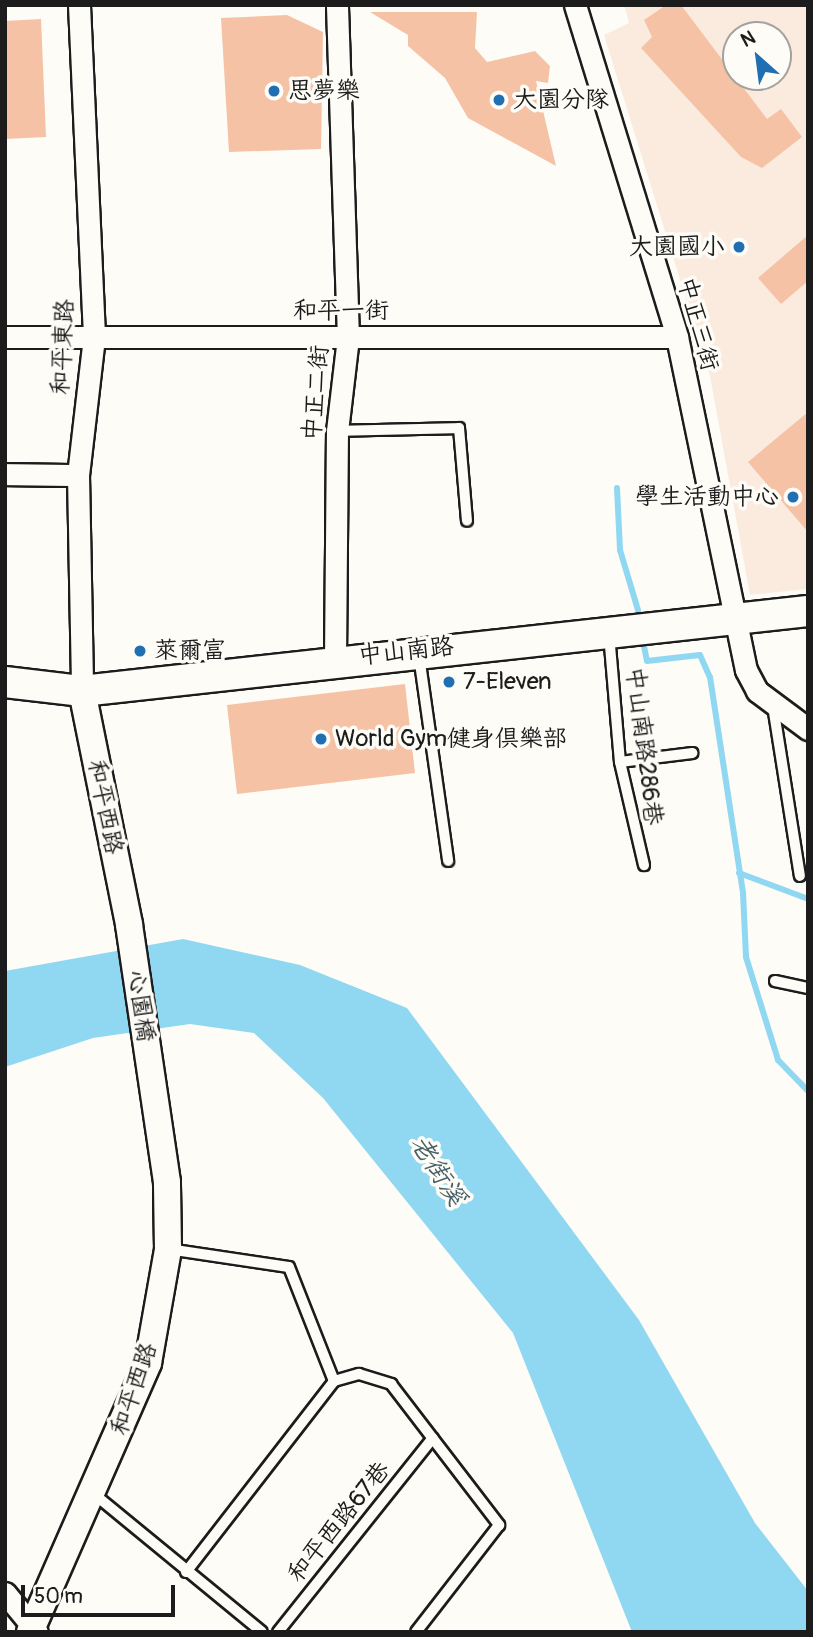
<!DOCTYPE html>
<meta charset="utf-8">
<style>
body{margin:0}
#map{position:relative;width:813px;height:1637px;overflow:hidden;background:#fdfcf7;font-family:Pangolin,"LXGW WenKai TC",sans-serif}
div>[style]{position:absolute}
.built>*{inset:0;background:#fbebdf}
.water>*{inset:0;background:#90d8f2}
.stream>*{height:6px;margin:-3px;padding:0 3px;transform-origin:3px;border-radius:3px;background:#90d8f2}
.building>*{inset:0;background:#f5c2a6}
.roads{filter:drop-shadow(2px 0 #1c1c1c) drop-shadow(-2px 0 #1c1c1c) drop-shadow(0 2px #1c1c1c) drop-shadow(0 -2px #1c1c1c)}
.service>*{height:10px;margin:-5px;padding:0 5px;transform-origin:5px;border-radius:5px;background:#fdfcf7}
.minor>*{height:21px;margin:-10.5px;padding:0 10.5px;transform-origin:10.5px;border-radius:10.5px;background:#fdfcf7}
.tertiary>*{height:26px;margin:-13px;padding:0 13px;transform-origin:13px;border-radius:13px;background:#fdfcf7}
.secondary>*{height:30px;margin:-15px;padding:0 15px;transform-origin:15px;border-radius:15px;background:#fdfcf7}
.dots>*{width:19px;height:19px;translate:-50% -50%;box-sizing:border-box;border:4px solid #fdfcf7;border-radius:50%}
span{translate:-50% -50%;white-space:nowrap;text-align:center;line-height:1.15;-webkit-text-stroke:7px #fdfcf7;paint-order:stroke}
.poi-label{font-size:24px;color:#1c1c1c}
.left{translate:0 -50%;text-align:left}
.right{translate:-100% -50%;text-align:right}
.street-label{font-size:24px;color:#1c1c1c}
.water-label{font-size:26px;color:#455e67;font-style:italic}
.frame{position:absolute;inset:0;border:7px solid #1c1c1c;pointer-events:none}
.north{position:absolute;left:722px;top:21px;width:70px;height:70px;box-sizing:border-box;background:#fdfcf7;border:2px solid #a3a29f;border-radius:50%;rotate:332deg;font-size:19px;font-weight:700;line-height:28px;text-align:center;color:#1c1c1c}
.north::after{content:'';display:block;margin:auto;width:24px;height:32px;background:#1f6fb2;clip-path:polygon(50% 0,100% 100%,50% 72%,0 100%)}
.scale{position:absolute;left:21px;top:1585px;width:154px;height:32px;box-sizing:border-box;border:4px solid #1c1c1c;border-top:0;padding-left:9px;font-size:21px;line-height:24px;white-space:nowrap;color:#1c1c1c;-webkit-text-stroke:5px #fdfcf7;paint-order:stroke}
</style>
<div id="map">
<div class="built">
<i style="clip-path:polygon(evenodd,624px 5px,808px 5px,808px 589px,750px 595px,710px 376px,604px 35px,629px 23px,624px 5px,736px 35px,778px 35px,778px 77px,736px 77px,736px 35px)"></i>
</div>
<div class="water">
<i style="clip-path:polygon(183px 939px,300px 965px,407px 1008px,639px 1320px,755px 1523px,808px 1591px,808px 1632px,632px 1632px,513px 1333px,323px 1098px,254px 1033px,190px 1024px,93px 1038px,5px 1067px,5px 971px)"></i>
</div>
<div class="stream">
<i style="left:617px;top:488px;width:62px;rotate:87.2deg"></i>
<i style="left:620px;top:550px;width:63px;rotate:73.3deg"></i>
<i style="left:644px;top:646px;width:15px;rotate:79deg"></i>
<i style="left:647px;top:661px;width:53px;rotate:-6.5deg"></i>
<i style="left:700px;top:655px;width:24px;rotate:66deg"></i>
<i style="left:710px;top:677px;width:219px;rotate:81.3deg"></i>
<i style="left:743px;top:893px;width:64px;rotate:87.3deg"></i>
<i style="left:746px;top:957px;width:108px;rotate:72.7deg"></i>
<i style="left:778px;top:1060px;width:43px;rotate:45.9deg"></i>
<i style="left:739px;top:873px;width:74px;rotate:20.6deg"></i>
</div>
<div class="building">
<i style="clip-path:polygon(666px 5px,681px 5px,767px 119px,781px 109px,802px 137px,762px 168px,741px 157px,641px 48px,652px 37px,644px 20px)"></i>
<i style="clip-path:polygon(370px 12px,477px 12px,475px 48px,487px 62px,535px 51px,550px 66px,548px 83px,536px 81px,556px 166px,468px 118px,445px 78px,408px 46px,408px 35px)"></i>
<i style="clip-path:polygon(287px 15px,323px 32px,321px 149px,229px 152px,221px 18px)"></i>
<i style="clip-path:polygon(41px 19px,46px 137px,5px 139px,5px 21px)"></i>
<i style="clip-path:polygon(808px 235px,808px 281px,781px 304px,758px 278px)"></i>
<i style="clip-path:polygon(808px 412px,808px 532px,748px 462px)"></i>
<i style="clip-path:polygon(405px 684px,415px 773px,237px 794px,227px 705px)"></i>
</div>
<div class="roads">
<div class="service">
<i style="left:337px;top:431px;width:122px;rotate:-1.4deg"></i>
<i style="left:459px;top:428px;width:93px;rotate:85.1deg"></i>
<i style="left:609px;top:634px;width:128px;rotate:85.1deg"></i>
<i style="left:620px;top:762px;width:106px;rotate:76.9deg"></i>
<i style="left:419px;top:656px;width:207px;rotate:81.9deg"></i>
<i style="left:773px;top:706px;width:172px;rotate:81deg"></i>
<i style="left:620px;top:762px;width:73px;rotate:-7.1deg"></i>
<i style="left:775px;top:981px;width:34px;rotate:12deg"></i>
<i style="left:168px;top:1249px;width:122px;rotate:8.5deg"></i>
<i style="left:289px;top:1267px;width:123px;rotate:68.5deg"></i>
<i style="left:334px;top:1381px;width:26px;rotate:-16deg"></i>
<i style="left:359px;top:1374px;width:34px;rotate:17deg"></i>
<i style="left:391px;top:1384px;width:178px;rotate:52.5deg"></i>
<i style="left:499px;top:1525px;width:135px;rotate:127.8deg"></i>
<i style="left:94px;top:1494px;width:217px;rotate:39.4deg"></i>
<i style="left:186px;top:1572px;width:242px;rotate:-52.2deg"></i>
<i style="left:278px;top:1632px;width:248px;rotate:-51.4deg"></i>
</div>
<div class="minor">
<i style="left:79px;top:5px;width:332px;rotate:87.4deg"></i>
<i style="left:94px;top:337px;width:139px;rotate:96.6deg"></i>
<i style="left:78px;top:475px;width:216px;rotate:88.9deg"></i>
<i style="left:575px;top:5px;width:347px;rotate:72.9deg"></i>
<i style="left:677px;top:337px;width:340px;rotate:78.3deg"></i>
<i style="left:746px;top:670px;width:24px;rotate:62deg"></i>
<i style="left:757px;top:691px;width:64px;rotate:36.7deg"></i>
<i style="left:5px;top:337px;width:672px"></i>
<i style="left:5px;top:474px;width:73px;rotate:0.8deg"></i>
<i style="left:335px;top:659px;width:228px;rotate:-89.5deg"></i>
<i style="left:337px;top:431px;width:94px;rotate:-83.3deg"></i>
<i style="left:348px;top:338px;width:333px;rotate:-91.9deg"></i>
<i style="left:5px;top:1593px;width:50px;rotate:50.6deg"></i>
</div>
<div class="tertiary">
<i style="left:30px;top:1632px;width:294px;rotate:-66.3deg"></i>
<i style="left:148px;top:1363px;width:116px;rotate:-80deg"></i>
<i style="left:168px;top:1249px;width:67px;rotate:-90.9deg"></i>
<i style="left:167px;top:1182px;width:261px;rotate:-98.4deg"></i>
<i style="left:129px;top:924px;width:238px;rotate:-101.4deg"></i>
</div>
<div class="secondary">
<i style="left:5px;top:682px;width:78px;rotate:6.7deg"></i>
<i style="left:82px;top:691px;width:730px;rotate:-6.29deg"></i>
</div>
</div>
<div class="dots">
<i style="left:274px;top:91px;background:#1f6fb2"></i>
<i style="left:499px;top:100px;background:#1f6fb2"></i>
<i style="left:739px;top:247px;background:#1f6fb2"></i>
<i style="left:793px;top:497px;background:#1f6fb2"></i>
<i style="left:140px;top:651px;background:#1f6fb2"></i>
<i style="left:449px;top:682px;background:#1f6fb2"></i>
<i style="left:321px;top:739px;background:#1f6fb2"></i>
</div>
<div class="poi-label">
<span class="left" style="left:288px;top:91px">思夢樂</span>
<span class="left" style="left:513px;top:100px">大園分隊</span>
<span class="right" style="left:725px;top:247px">大園國小</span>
<span class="right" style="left:779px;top:497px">學生活動中心</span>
<span class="left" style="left:154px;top:651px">萊爾富</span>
<span class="left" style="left:463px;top:682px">7-Eleven</span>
<span class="left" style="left:335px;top:739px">World Gym健身俱樂部</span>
</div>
<div class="street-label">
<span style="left:341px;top:311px">和平一街</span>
<span style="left:698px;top:324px;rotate:75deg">中正三街</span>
<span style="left:63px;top:347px;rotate:-87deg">和平東路</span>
<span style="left:316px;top:393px;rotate:-85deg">中正二街</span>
<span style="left:406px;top:651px;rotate:-6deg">中山南路</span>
<span style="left:644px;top:746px;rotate:83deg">中山南路286巷</span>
<span style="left:105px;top:807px;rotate:79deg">和平西路</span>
<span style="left:141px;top:1006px;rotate:82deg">心園橋</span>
<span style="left:134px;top:1389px;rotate:-71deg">和平西路</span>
<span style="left:339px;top:1522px;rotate:-51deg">和平西路67巷</span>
</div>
<div class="water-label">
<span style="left:437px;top:1171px;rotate:57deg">老街溪</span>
</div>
<div class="frame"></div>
<div class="north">N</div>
<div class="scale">50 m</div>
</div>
